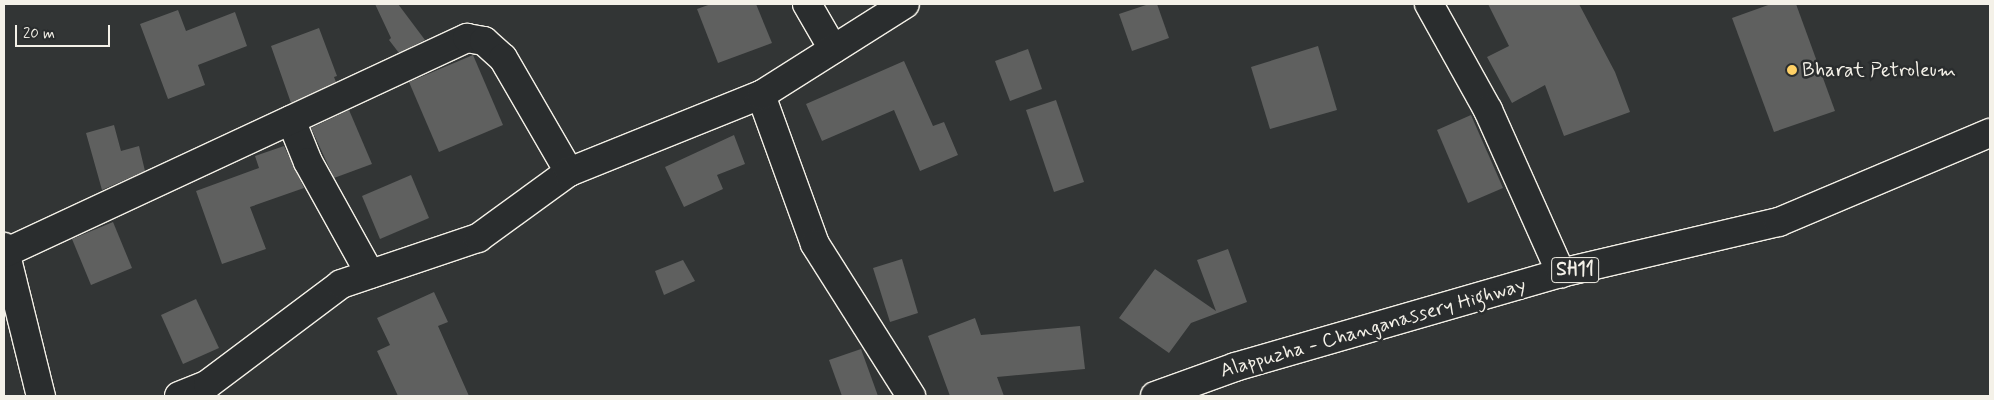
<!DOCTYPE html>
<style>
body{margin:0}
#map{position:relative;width:1994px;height:400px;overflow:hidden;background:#323535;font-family:Mynerve,sans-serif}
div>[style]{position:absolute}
.building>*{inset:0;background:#5f605f}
.roads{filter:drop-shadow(1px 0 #f4f1e8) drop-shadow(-1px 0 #f4f1e8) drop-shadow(0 1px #f4f1e8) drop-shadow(0 -1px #f4f1e8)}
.minor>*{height:28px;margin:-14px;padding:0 14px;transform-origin:14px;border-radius:14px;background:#2a2d2e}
.tertiary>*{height:28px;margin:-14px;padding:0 14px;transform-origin:14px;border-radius:14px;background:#2a2d2e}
.primary>*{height:28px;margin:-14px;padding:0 14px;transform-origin:14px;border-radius:14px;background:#2a2d2e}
.dots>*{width:14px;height:14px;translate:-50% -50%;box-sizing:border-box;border:2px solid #2a2d2e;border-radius:50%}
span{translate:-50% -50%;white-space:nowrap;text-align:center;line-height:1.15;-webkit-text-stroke:5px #2a2d2e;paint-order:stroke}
.shield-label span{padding:1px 4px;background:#2a2d2e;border:1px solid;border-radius:4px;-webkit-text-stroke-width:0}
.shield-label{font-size:19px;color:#f4f1e8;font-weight:700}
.poi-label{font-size:20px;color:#f4f1e8}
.left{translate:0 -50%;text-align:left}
.street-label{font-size:20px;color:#f4f1e8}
.frame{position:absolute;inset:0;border:5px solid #f4f1e8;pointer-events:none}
.scale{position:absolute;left:15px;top:25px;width:95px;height:22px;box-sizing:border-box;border:2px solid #f4f1e8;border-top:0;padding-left:6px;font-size:15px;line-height:18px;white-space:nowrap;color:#f4f1e8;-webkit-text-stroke:4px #2a2d2e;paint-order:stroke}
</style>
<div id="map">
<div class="building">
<i style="clip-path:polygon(375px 4px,398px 4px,425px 40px,399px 53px,389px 40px,391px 38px)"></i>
<i style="clip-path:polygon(711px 4px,756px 4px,772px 43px,718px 63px,697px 9px)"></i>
<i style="clip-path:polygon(1149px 4px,1157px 4px,1169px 38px,1132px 51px,1119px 14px)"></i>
<i style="clip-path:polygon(1488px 4px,1579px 4px,1615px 72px,1630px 112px,1564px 136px,1545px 85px,1512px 103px,1487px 57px,1509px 46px)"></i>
<i style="clip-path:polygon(1771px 4px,1796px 4px,1835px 111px,1774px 132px,1732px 18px)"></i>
<i style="clip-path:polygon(178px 10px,186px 31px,235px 12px,247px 46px,198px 65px,205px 85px,168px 99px,140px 24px)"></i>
<i style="clip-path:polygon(319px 28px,337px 76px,334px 77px,336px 82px,291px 103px,271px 46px)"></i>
<i style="clip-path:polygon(1318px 46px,1337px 110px,1270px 129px,1251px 67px)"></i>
<i style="clip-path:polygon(1028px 49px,1042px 89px,1010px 101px,995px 61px)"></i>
<i style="clip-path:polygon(473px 55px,503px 125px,439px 152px,409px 82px)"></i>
<i style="clip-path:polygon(904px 61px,933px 126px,944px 122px,958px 155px,920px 171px,894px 110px,822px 141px,806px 104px)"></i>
<i style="clip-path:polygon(1056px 100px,1084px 182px,1054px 192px,1026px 110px)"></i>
<i style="clip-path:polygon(349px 110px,372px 164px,334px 178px,311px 128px)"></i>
<i style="clip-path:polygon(1471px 115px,1503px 188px,1468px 203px,1437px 130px)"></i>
<i style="clip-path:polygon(114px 125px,121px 151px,139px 146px,145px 171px,102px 190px,86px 133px)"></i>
<i style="clip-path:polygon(734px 135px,745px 164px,717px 175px,723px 189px,684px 207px,665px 167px)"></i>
<i style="clip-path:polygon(284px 146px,304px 188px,250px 207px,266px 249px,222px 264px,196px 191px,259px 168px,255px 156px)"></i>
<i style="clip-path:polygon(411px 175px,429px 218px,380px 239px,362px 196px)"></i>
<i style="clip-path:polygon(113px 222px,132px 268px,91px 285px,72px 239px)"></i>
<i style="clip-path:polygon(1228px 249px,1247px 302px,1191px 323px,1169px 353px,1119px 318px,1155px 269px,1216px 311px,1197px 260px)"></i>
<i style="clip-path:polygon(902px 259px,918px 313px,890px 322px,873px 268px)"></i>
<i style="clip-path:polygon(683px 260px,695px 281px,664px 295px,655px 271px)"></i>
<i style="clip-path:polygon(434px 292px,448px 322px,438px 326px,469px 396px,398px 396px,377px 351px,390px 345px,377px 318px)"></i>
<i style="clip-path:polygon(196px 299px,219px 348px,183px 364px,161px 315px)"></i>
<i style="clip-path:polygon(975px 318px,981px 335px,1080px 326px,1085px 369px,997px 377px,1004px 396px,950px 396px,928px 336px)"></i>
<i style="clip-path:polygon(861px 349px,878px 396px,842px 396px,829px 360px)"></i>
</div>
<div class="roads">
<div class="minor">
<i style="left:807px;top:4px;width:52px;rotate:60deg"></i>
<i style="left:761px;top:95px;width:158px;rotate:70.1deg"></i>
<i style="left:815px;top:244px;width:180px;rotate:57.7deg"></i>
<i style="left:291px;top:120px;width:45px;rotate:68deg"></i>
<i style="left:308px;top:162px;width:128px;rotate:61deg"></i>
<i style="left:4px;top:247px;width:154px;rotate:76.1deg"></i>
<i style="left:5px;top:253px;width:510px;rotate:-24.96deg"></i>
<i style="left:467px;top:38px;width:17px;rotate:10deg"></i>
<i style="left:484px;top:41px;width:25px;rotate:42deg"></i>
<i style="left:503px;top:58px;width:132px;rotate:59.9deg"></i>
<i style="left:179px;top:396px;width:31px;rotate:-22deg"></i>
<i style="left:208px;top:384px;width:166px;rotate:-36.9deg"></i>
<i style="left:341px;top:284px;width:145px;rotate:-18.6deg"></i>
<i style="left:478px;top:238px;width:112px;rotate:-36deg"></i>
<i style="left:569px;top:172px;width:207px;rotate:-21.9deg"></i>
<i style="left:761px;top:95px;width:170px;rotate:-32.3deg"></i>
</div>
<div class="tertiary">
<i style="left:1429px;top:4px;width:121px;rotate:60.9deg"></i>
<i style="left:1488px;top:110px;width:179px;rotate:65.9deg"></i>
</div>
<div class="primary">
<i style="left:1155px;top:396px;width:85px;rotate:-19.9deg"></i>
<i style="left:1235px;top:367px;width:339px;rotate:-16.1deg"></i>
<i style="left:1561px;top:273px;width:224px;rotate:-13.2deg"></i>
<i style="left:1779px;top:222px;width:229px;rotate:-22.9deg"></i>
</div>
</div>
<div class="dots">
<i style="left:1792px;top:70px;background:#ffd166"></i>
</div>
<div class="shield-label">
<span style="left:1575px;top:270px">SH11</span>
</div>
<div class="poi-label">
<span class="left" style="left:1802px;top:70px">Bharat Petroleum</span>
</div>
<div class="street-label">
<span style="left:1373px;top:328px;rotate:-16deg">Alappuzha - Changanassery Highway</span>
</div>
<div class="frame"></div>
<div class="scale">20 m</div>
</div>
